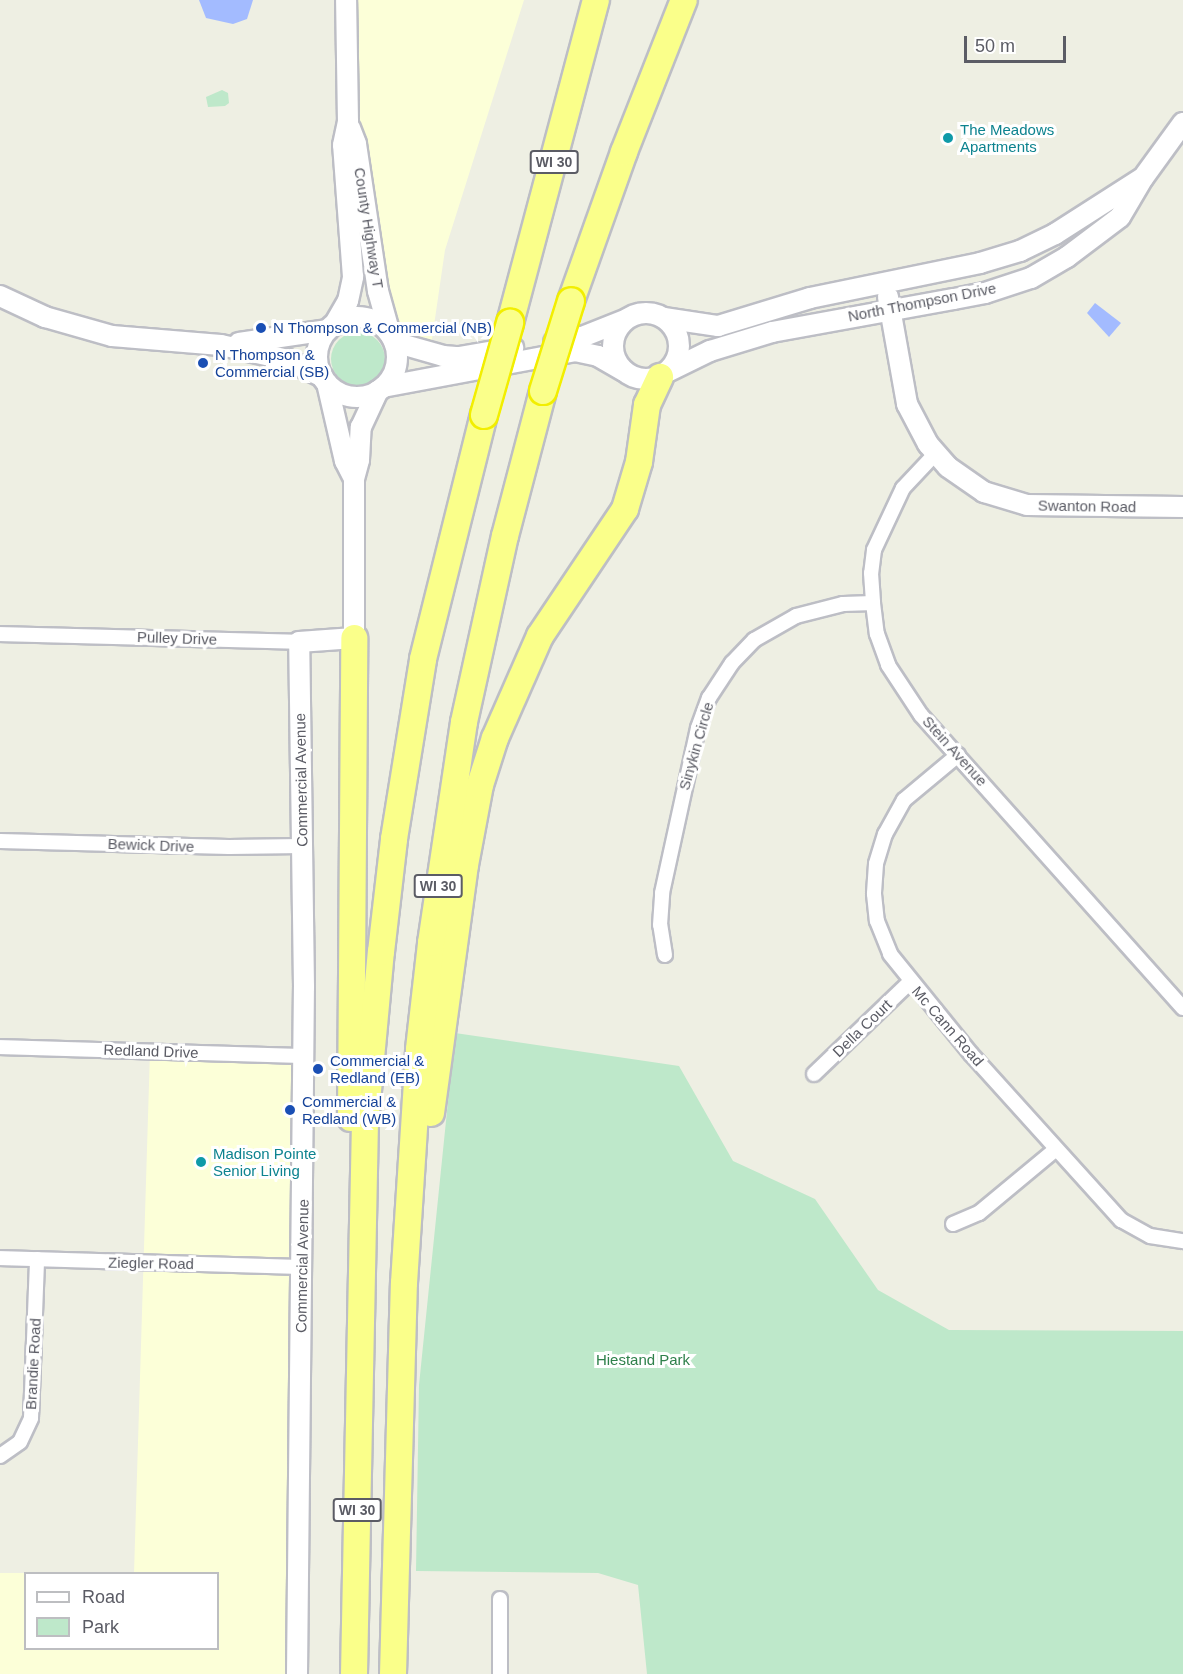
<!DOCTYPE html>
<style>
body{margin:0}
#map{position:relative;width:1183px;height:1674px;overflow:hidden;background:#eeefe3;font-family:Arial,sans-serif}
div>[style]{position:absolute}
.commercial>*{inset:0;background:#fcffd8}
.green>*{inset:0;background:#bee8ca}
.round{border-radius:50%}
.water>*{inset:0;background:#a3bbff}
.roads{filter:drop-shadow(2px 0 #bdbec5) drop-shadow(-2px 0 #bdbec5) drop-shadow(0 2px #bdbec5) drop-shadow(0 -2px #bdbec5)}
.street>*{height:14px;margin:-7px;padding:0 7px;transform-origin:7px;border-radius:7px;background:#fff}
.secondary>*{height:20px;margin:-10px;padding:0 10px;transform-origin:10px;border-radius:10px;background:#fff}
.secondary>.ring{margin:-10px;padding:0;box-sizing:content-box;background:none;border:20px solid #fff;border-radius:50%}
.highway>*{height:26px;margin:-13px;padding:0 13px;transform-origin:13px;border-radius:13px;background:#faff8a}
.bridges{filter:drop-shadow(2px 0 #f2ee00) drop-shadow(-2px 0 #f2ee00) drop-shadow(0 2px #f2ee00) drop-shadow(0 -2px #f2ee00)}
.highway-bridge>*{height:26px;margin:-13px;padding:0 13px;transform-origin:13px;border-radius:13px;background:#faff8a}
.dots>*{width:16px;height:16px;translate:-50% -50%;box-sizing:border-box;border:3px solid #fff;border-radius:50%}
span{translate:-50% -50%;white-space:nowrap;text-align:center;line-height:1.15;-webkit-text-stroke:6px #fff;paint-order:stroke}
.shield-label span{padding:2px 4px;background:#fff;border:2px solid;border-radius:4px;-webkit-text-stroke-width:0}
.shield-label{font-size:14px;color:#5b5c65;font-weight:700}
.culture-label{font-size:15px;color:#0d838f}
.left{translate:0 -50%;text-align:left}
.street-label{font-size:15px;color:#5b5c65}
.transit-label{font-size:15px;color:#164399}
.park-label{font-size:15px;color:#2f814b}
.legend{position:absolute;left:24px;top:1572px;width:195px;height:78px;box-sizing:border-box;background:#fff;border:2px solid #bdbec1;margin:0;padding:8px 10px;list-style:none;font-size:18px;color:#5b5c65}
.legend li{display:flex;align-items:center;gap:12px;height:30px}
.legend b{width:30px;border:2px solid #bdbec1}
.scale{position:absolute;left:964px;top:36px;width:102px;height:27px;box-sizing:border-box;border:3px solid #5b5c65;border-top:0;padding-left:8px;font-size:18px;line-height:21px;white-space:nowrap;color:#5b5c65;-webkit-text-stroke:4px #fff;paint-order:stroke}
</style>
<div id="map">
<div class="commercial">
<i style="clip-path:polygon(346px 0,524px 0,445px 250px,430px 353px,394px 342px,356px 144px)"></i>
<i style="clip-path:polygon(150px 1051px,303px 1056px,297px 1674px,0 1674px,0 1573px,37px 1573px,26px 1574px,26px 1648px,218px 1648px,218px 1574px,134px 1573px)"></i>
</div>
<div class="green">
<i style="clip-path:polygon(222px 90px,228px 93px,229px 103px,225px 106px,208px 107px,206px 97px)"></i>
<i class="round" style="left:331px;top:332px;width:54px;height:54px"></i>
<i style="clip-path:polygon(455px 1033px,679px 1066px,733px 1161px,815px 1199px,878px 1290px,949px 1330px,1183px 1331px,1183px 1674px,647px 1674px,638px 1585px,598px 1573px,416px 1571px,419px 1385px)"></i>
</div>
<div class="water">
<i style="clip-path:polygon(199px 0,253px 0,247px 19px,233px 24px,206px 18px)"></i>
<i style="clip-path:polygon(1095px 303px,1121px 323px,1109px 337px,1087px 313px)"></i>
</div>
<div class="roads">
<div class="street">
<i style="left:936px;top:453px;width:48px;rotate:133.3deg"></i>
<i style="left:903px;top:488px;width:68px;rotate:115.1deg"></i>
<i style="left:874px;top:550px;width:23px;rotate:97deg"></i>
<i style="left:871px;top:573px;width:30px;rotate:86deg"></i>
<i style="left:873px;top:603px;width:31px;rotate:83deg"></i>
<i style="left:877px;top:634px;width:33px;rotate:70deg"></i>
<i style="left:888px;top:665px;width:60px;rotate:56.6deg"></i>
<i style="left:921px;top:715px;width:393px;rotate:48.2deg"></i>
<i style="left:0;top:634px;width:299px;rotate:1.5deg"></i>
<i style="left:958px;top:755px;width:70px;rotate:140.2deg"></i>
<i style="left:904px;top:800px;width:39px;rotate:119deg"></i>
<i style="left:885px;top:834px;width:31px;rotate:107deg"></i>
<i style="left:876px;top:864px;width:30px;rotate:94deg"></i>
<i style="left:874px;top:894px;width:27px;rotate:84deg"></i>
<i style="left:877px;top:921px;width:35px;rotate:68deg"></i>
<i style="left:890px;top:954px;width:129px;rotate:51deg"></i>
<i style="left:971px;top:1054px;width:224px;rotate:47.9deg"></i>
<i style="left:1121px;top:1220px;width:33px;rotate:29deg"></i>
<i style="left:1150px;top:1236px;width:33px;rotate:9deg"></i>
<i style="left:0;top:841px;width:229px;rotate:1.5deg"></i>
<i style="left:229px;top:847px;width:73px;rotate:-0.8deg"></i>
<i style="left:665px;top:955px;width:30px;rotate:-99deg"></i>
<i style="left:660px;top:925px;width:32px;rotate:-86deg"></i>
<i style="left:662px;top:893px;width:169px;rotate:-77.7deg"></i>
<i style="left:698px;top:728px;width:32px;rotate:-70deg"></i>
<i style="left:709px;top:698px;width:42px;rotate:-56.7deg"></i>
<i style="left:732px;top:663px;width:32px;rotate:-46deg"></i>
<i style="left:754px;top:640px;width:48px;rotate:-29.7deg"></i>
<i style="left:796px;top:616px;width:49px;rotate:-14.3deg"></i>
<i style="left:843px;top:604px;width:30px;rotate:-2deg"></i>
<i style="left:0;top:1047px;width:303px;rotate:1.7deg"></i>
<i style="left:814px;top:1074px;width:133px;rotate:-43.8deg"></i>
<i style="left:953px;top:1224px;width:28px;rotate:-23deg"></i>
<i style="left:979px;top:1213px;width:100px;rotate:-39.7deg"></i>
<i style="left:0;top:1258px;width:302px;rotate:1.7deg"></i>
<i style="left:0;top:1456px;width:24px;rotate:-35deg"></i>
<i style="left:20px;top:1442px;width:26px;rotate:-65deg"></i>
<i style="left:31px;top:1418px;width:159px;rotate:-87.8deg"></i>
<i style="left:500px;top:1599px;width:75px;rotate:90deg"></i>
</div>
<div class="secondary">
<i style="left:350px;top:128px;width:17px;rotate:69deg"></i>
<i style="left:356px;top:144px;width:149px;rotate:81.5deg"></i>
<i style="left:378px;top:291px;width:45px;rotate:74.4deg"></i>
<i style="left:0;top:296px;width:50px;rotate:25deg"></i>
<i style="left:45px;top:317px;width:70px;rotate:15.8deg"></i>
<i style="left:112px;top:336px;width:109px;rotate:4.7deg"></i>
<i style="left:221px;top:345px;width:69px;rotate:12.6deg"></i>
<i style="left:288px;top:360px;width:39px;rotate:26deg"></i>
<i style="left:888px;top:297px;width:109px;rotate:79.9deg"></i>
<i style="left:907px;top:404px;width:45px;rotate:62.3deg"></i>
<i style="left:928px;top:444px;width:30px;rotate:49deg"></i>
<i style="left:948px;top:467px;width:44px;rotate:34.8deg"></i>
<i style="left:984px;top:492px;width:45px;rotate:16.8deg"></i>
<i style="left:1027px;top:505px;width:156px;rotate:0.7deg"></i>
<i class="ring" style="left:613px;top:313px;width:46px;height:46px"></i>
<i class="ring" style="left:317px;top:317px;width:60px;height:60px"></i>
<i style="left:664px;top:318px;width:55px;rotate:8.4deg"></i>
<i style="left:718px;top:326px;width:96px;rotate:-16.9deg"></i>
<i style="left:810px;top:298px;width:174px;rotate:-11.6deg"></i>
<i style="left:980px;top:263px;width:42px;rotate:-16.7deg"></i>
<i style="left:1020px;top:251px;width:39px;rotate:-26deg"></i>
<i style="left:1055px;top:234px;width:102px;rotate:-32.6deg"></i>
<i style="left:334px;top:325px;width:28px;rotate:-60deg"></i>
<i style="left:348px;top:301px;width:25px;rotate:-78deg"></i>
<i style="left:353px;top:277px;width:132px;rotate:-94.3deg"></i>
<i style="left:343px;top:145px;width:24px;rotate:-78deg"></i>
<i style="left:348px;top:122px;width:122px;rotate:-90.9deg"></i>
<i style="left:394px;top:342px;width:51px;rotate:15.9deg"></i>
<i style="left:443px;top:356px;width:16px;rotate:4deg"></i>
<i style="left:459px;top:357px;width:55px;rotate:-9.5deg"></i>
<i style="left:554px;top:342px;width:28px;rotate:-10deg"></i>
<i style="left:582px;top:337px;width:46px;rotate:-21.6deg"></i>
<i style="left:239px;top:343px;width:90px;rotate:-8.3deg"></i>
<i style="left:669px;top:371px;width:46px;rotate:-26deg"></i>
<i style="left:710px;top:351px;width:65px;rotate:-17deg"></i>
<i style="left:772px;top:332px;width:185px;rotate:-10.3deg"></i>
<i style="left:954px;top:299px;width:32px;rotate:-11deg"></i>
<i style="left:985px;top:293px;width:48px;rotate:-18.1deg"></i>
<i style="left:1031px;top:278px;width:42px;rotate:-30.3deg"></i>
<i style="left:1067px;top:257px;width:66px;rotate:-37deg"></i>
<i style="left:1120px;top:217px;width:45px;rotate:-59.5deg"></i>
<i style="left:1143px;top:178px;width:68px;rotate:-54deg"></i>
<i style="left:327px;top:383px;width:80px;rotate:77deg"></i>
<i style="left:345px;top:461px;width:20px;rotate:63deg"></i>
<i style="left:383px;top:387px;width:195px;rotate:-10.6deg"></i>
<i style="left:575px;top:351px;width:24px;rotate:12deg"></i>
<i style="left:598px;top:356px;width:30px;rotate:30deg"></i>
<i style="left:297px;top:1674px;width:687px;rotate:-89.42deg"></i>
<i style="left:304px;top:987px;width:345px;rotate:-90.8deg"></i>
<i style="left:299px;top:642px;width:55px;rotate:-4.2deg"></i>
<i style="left:354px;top:638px;width:159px;rotate:-90deg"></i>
<i style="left:354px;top:479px;width:20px;rotate:-75deg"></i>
<i style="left:359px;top:460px;width:33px;rotate:-87deg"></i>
<i style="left:361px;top:427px;width:40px;rotate:-65deg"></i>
</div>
<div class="highway">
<i style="left:571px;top:301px;width:158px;rotate:-70.4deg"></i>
<i style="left:624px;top:152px;width:163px;rotate:-68.5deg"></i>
<i style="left:510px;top:323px;width:334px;rotate:-75.1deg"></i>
<i style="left:431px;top:1113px;width:250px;rotate:-82.2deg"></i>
<i style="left:465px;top:865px;width:81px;rotate:-79.4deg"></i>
<i style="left:480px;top:785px;width:49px;rotate:-72.3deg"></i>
<i style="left:495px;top:738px;width:111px;rotate:-66.2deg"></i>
<i style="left:540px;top:636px;width:153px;rotate:-56.2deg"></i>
<i style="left:625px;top:509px;width:49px;rotate:-73.4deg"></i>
<i style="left:639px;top:462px;width:58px;rotate:-82deg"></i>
<i style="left:647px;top:405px;width:31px;rotate:-65deg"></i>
<i style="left:351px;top:1118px;width:480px;rotate:-89.6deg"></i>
<i style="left:354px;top:1674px;width:551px;rotate:-88.86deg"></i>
<i style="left:365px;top:1123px;width:172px;rotate:-84.7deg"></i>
<i style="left:381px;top:952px;width:114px;rotate:-83.4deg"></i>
<i style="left:394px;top:839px;width:182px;rotate:-80.8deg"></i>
<i style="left:423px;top:659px;width:252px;rotate:-76deg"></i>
<i style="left:393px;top:1674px;width:391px;rotate:-88.4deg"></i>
<i style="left:404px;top:1283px;width:234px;rotate:-86.3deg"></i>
<i style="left:419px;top:1049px;width:107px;rotate:-83.5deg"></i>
<i style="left:431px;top:943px;width:223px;rotate:-81.5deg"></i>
<i style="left:464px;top:722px;width:190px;rotate:-77.6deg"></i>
<i style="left:505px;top:536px;width:150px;rotate:-75.3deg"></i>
</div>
</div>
<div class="bridges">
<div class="highway-bridge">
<i style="left:543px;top:391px;width:94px;rotate:-72.7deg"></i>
<i style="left:484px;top:415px;width:96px;rotate:-74.2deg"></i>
</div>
</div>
<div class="dots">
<i style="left:948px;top:138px;background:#0f9aa8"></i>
<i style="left:261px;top:328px;background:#1a4fb4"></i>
<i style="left:203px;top:363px;background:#1a4fb4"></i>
<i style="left:318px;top:1069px;background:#1a4fb4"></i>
<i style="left:290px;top:1110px;background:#1a4fb4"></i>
<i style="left:201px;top:1162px;background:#0f9aa8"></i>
</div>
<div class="shield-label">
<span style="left:554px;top:162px">WI 30</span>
<span style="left:438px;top:886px">WI 30</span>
<span style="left:357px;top:1510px">WI 30</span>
</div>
<div class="culture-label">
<span class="left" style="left:960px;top:138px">The Meadows<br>Apartments</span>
<span class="left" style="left:213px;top:1162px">Madison Pointe<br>Senior Living</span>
</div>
<div class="street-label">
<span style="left:369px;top:228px;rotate:81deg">County Highway T</span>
<span style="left:922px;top:302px;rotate:-11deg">North Thompson Drive</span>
<span style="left:1087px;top:506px;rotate:1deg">Swanton Road</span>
<span style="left:177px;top:638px;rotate:2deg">Pulley Drive</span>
<span style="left:696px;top:746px;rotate:-74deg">Sinykin Circle</span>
<span style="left:955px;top:751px;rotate:48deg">Stein Avenue</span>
<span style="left:301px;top:780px;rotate:-91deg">Commercial Avenue</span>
<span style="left:151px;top:845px;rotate:2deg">Bewick Drive</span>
<span style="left:948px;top:1026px;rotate:49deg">Mc Cann Road</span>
<span style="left:862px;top:1028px;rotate:-44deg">Della Court</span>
<span style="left:151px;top:1051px;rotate:2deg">Redland Drive</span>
<span style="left:151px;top:1263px;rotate:1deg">Ziegler Road</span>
<span style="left:302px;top:1266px;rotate:-89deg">Commercial Avenue</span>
<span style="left:33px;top:1364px;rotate:-87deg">Brandie Road</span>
</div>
<div class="transit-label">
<span class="left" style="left:273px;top:328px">N Thompson &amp; Commercial (NB)</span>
<span class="left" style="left:215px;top:363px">N Thompson &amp;<br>Commercial (SB)</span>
<span class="left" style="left:330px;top:1069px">Commercial &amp;<br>Redland (EB)</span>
<span class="left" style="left:302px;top:1110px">Commercial &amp;<br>Redland (WB)</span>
</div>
<div class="park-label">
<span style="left:643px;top:1360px">Hiestand Park</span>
</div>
<ul class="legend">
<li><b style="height:8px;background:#fff"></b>Road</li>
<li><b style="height:16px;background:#bee8ca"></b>Park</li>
</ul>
<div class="scale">50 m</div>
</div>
